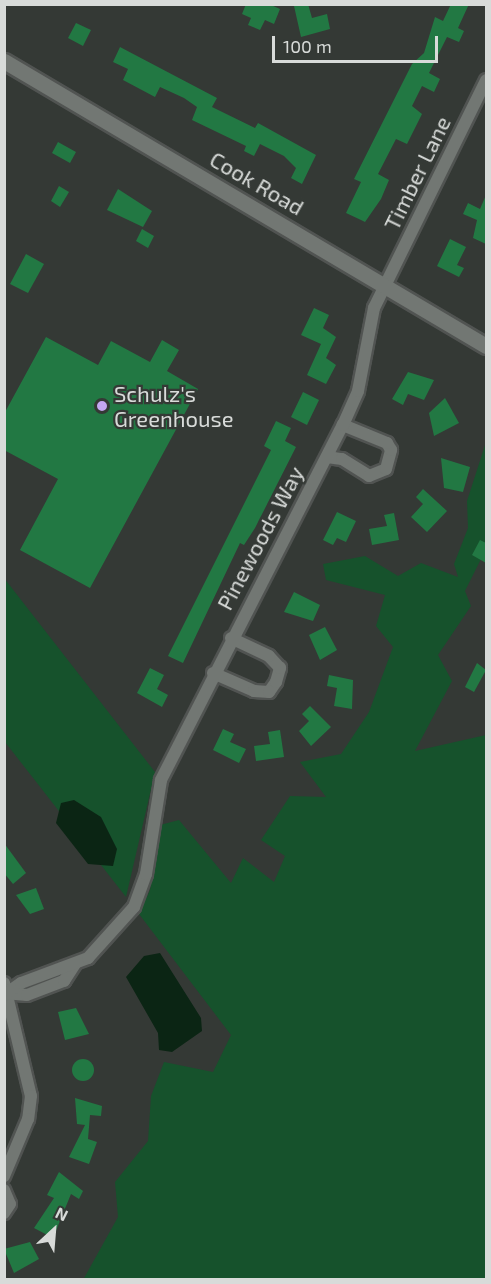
<!DOCTYPE html>
<style>
body{margin:0}
#map{position:relative;width:491px;height:1284px;overflow:hidden;background:#343935;font-family:"Exo 2",sans-serif}
div>[style]{position:absolute}
.green>*{inset:0;background:#16522c}
.water>*{inset:0;background:#0b2514}
.building>*{inset:0;background:#227843}
.round{border-radius:50%}
.roads{filter:drop-shadow(2px 0 #515452) drop-shadow(-2px 0 #515452) drop-shadow(0 2px #515452) drop-shadow(0 -2px #515452)}
.minor>*{height:12px;margin:-6px;padding:0 6px;transform-origin:6px;border-radius:6px;background:#727773}
.tertiary>*{height:15px;margin:-7.5px;padding:0 7.5px;transform-origin:7.5px;border-radius:7.5px;background:#727773}
.dots>*{width:16px;height:16px;translate:-50% -50%;box-sizing:border-box;border:3px solid #343935;border-radius:50%}
span{translate:-50% -50%;white-space:nowrap;text-align:center;line-height:1.15;-webkit-text-stroke:4.5px #343935;paint-order:stroke}
.street-label{font-size:22px;color:#d8dbd9}
.poi-label{font-size:22px;color:#d8dbd9}
.left{translate:0 -50%;text-align:left}
.frame{position:absolute;inset:0;border:6px solid #d8dbd9;pointer-events:none}
.north{position:absolute;left:24px;top:1200px;width:60px;height:60px;-webkit-text-stroke:4px #343935;paint-order:stroke;rotate:26deg;font-size:16px;font-weight:700;line-height:24px;text-align:center;color:#d8dbd9}
.north::after{content:'';display:block;margin:auto;width:21px;height:27px;background:#d8dbd9;clip-path:polygon(50% 0,100% 100%,50% 72%,0 100%)}
.scale{position:absolute;left:272px;top:36px;width:166px;height:27px;box-sizing:border-box;border:3px solid #d8dbd9;border-top:0;padding-left:8px;font-size:18px;line-height:21px;white-space:nowrap;color:#d8dbd9;-webkit-text-stroke:4px #343935;paint-order:stroke}
</style>
<div id="map">
<div class="green">
<i style="clip-path:polygon(486px 442px,486px 549px,465px 591px,471px 606px,438px 655px,452px 681px,415px 751px,486px 735px,486px 1279px,83px 1280px,118px 1217px,115px 1182px,148px 1141px,151px 1096px,164px 1062px,213px 1072px,231px 1035px,139px 914px,150px 890px,160px 825px,179px 820px,231px 883px,243px 858px,274px 882px,285px 856px,261px 840px,290px 796px,326px 797px,300px 762px,341px 754px,369px 712px,393px 647px,376px 626px,385px 595px,326px 580px,323px 564px,365px 556px,398px 576px,421px 563px,458px 577px,454px 564px,468px 528px,467px 501px)"></i>
<i style="clip-path:polygon(4px 578px,155px 772px,126px 897px,5px 742px)"></i>
</div>
<div class="water">
<i style="clip-path:polygon(74px 800px,101px 817px,117px 849px,113px 866px,88px 864px,56px 823px,61px 803px)"></i>
<i style="clip-path:polygon(160px 953px,201px 1018px,202px 1031px,172px 1052px,159px 1050px,158px 1033px,126px 977px,144px 956px)"></i>
</div>
<div class="building">
<i style="clip-path:polygon(246px 4px,271px 5px,280px 9px,274px 24px,265px 20px,260px 30px,248px 25px,251px 18px,242px 14px)"></i>
<i style="clip-path:polygon(308px 4px,312px 18px,327px 14px,330px 29px,301px 37px,294px 6px)"></i>
<i style="clip-path:polygon(451px 4px,469px 4px,458px 28px,464px 31px,459px 42px,447px 37px,429px 73px,440px 79px,434px 92px,422px 86px,412px 106px,422px 114px,407px 144px,396px 139px,378px 174px,389px 180px,381px 199px,365px 222px,361px 220px,346px 213px,361px 182px,354px 179px,412px 64px,424px 53px,435px 17px,443px 21px)"></i>
<i style="clip-path:polygon(76px 23px,91px 30px,83px 46px,68px 38px)"></i>
<i style="clip-path:polygon(120px 47px,217px 98px,212px 107px,255px 128px,258px 123px,316px 155px,302px 184px,291px 178px,296px 168px,284px 156px,260px 144px,254px 156px,244px 151px,246px 146px,192px 120px,197px 107px,184px 98px,160px 87px,155px 97px,123px 80px,128px 69px,113px 62px)"></i>
<i style="clip-path:polygon(58px 142px,76px 152px,70px 163px,52px 153px)"></i>
<i style="clip-path:polygon(59px 186px,69px 192px,60px 207px,51px 201px)"></i>
<i style="clip-path:polygon(118px 189px,152px 211px,143px 227px,107px 210px)"></i>
<i style="clip-path:polygon(486px 195px,486px 244px,473px 238px,477px 220px,463px 214px,468px 203px,480px 209px)"></i>
<i style="clip-path:polygon(142px 229px,154px 236px,148px 248px,136px 241px)"></i>
<i style="clip-path:polygon(450px 239px,466px 247px,457px 265px,464px 268px,459px 277px,437px 266px)"></i>
<i style="clip-path:polygon(26px 254px,44px 264px,28px 293px,10px 284px)"></i>
<i style="clip-path:polygon(314px 308px,329px 315px,323px 328px,336px 337px,326px 358px,336px 365px,326px 384px,307px 375px,321px 344px,301px 335px)"></i>
<i style="clip-path:polygon(46px 337px,98px 365px,111px 341px,150px 362px,162px 340px,179px 350px,167px 371px,198px 389px,90px 588px,20px 550px,58px 479px,4px 450px,4px 414px)"></i>
<i style="clip-path:polygon(408px 372px,434px 380px,424px 400px,408px 394px,403px 405px,392px 399px)"></i>
<i style="clip-path:polygon(303px 392px,319px 400px,307px 425px,291px 417px)"></i>
<i style="clip-path:polygon(445px 398px,459px 423px,434px 436px,429px 413px)"></i>
<i style="clip-path:polygon(276px 421px,291px 428px,285px 441px,296px 447px,255px 528px,244px 545px,240px 543px,183px 663px,168px 656px,271px 450px,264px 446px)"></i>
<i style="clip-path:polygon(441px 458px,470px 467px,463px 492px,444px 488px)"></i>
<i style="clip-path:polygon(423px 489px,447px 511px,427px 532px,411px 517px,423px 504px,416px 497px)"></i>
<i style="clip-path:polygon(337px 512px,356px 521px,346px 542px,337px 538px,333px 545px,323px 540px)"></i>
<i style="clip-path:polygon(394px 513px,399px 540px,372px 545px,369px 529px,387px 526px,384px 515px)"></i>
<i style="clip-path:polygon(480px 540px,486px 543px,486px 563px,472px 555px)"></i>
<i style="clip-path:polygon(294px 592px,320px 605px,313px 621px,284px 612px)"></i>
<i style="clip-path:polygon(325px 627px,337px 650px,320px 660px,309px 635px)"></i>
<i style="clip-path:polygon(477px 663px,486px 670px,474px 692px,465px 687px)"></i>
<i style="clip-path:polygon(150px 668px,164px 675px,157px 689px,168px 695px,162px 707px,137px 693px)"></i>
<i style="clip-path:polygon(329px 675px,353px 680px,352px 709px,334px 706px,337px 688px,327px 686px)"></i>
<i style="clip-path:polygon(310px 706px,331px 727px,311px 746px,299px 731px,309px 721px,302px 714px)"></i>
<i style="clip-path:polygon(223px 729px,234px 734px,230px 742px,246px 749px,239px 763px,213px 750px)"></i>
<i style="clip-path:polygon(280px 730px,284px 757px,256px 761px,254px 746px,270px 744px,268px 732px)"></i>
<i style="clip-path:polygon(4px 843px,26px 873px,13px 884px,4px 873px)"></i>
<i style="clip-path:polygon(36px 888px,44px 909px,30px 914px,16px 895px)"></i>
<i style="clip-path:polygon(76px 1008px,89px 1034px,65px 1040px,58px 1012px)"></i>
<i class="round" style="left:72px;top:1059px;width:22px;height:22px"></i>
<i style="clip-path:polygon(75px 1098px,102px 1106px,101px 1116px,90px 1115px,88px 1139px,97px 1142px,89px 1164px,69px 1157px,85px 1125px,77px 1124px)"></i>
<i style="clip-path:polygon(59px 1172px,83px 1191px,79px 1199px,71px 1194px,53px 1238px,34px 1228px,54px 1198px,47px 1195px)"></i>
<i style="clip-path:polygon(30px 1242px,39px 1259px,14px 1273px,4px 1249px)"></i>
</div>
<div class="roads">
<div class="minor">
<i style="left:327px;top:457px;width:15px;rotate:8deg"></i>
<i style="left:342px;top:459px;width:32px;rotate:32deg"></i>
<i style="left:369px;top:476px;width:18px;rotate:-22deg"></i>
<i style="left:386px;top:469px;width:20px;rotate:-75deg"></i>
<i style="left:391px;top:450px;width:8px;rotate:-120deg"></i>
<i style="left:387px;top:443px;width:48px;rotate:-157.8deg"></i>
<i style="left:213px;top:673px;width:45px;rotate:23.7deg"></i>
<i style="left:254px;top:691px;width:15px;rotate:4deg"></i>
<i style="left:269px;top:692px;width:12px;rotate:-55deg"></i>
<i style="left:276px;top:682px;width:15px;rotate:-74deg"></i>
<i style="left:280px;top:668px;width:16px;rotate:-133deg"></i>
<i style="left:269px;top:656px;width:42px;rotate:-154.7deg"></i>
<i style="left:4px;top:983px;width:116px;rotate:76.6deg"></i>
<i style="left:31px;top:1096px;width:23px;rotate:97deg"></i>
<i style="left:28px;top:1119px;width:62px;rotate:112.8deg"></i>
<i style="left:4px;top:993px;width:23px;rotate:5deg"></i>
<i style="left:27px;top:995px;width:40px;rotate:-21deg"></i>
<i style="left:64px;top:981px;width:20px;rotate:-57deg"></i>
<i style="left:4px;top:995px;width:21px;rotate:-35deg"></i>
<i style="left:21px;top:983px;width:72px;rotate:-20.5deg"></i>
<i style="left:88px;top:958px;width:69px;rotate:-48deg"></i>
<i style="left:134px;top:907px;width:35px;rotate:-70deg"></i>
<i style="left:146px;top:874px;width:95px;rotate:-80.9deg"></i>
<i style="left:161px;top:780px;width:399px;rotate:-62.9deg"></i>
<i style="left:343px;top:425px;width:37px;rotate:-66deg"></i>
<i style="left:358px;top:391px;width:85px;rotate:-79.1deg"></i>
<i style="left:374px;top:308px;width:254px;rotate:-63.8deg"></i>
<i style="left:4px;top:1190px;width:15px;rotate:67deg"></i>
<i style="left:10px;top:1204px;width:11px;rotate:124deg"></i>
</div>
<div class="tertiary">
<i style="left:4px;top:61px;width:560px;rotate:30.6deg"></i>
</div>
</div>
<div class="dots">
<i style="left:102px;top:406px;background:#c4a7f1"></i>
</div>
<div class="street-label">
<span style="left:417px;top:173px;rotate:-64deg">Timber Lane</span>
<span style="left:257px;top:183px;rotate:30deg">Cook Road</span>
<span style="left:260px;top:538px;rotate:-62deg">Pinewoods Way</span>
</div>
<div class="poi-label">
<span class="left" style="left:114px;top:406px">Schulz's<br>Greenhouse</span>
</div>
<div class="frame"></div>
<div class="north">N</div>
<div class="scale">100 m</div>
</div>
